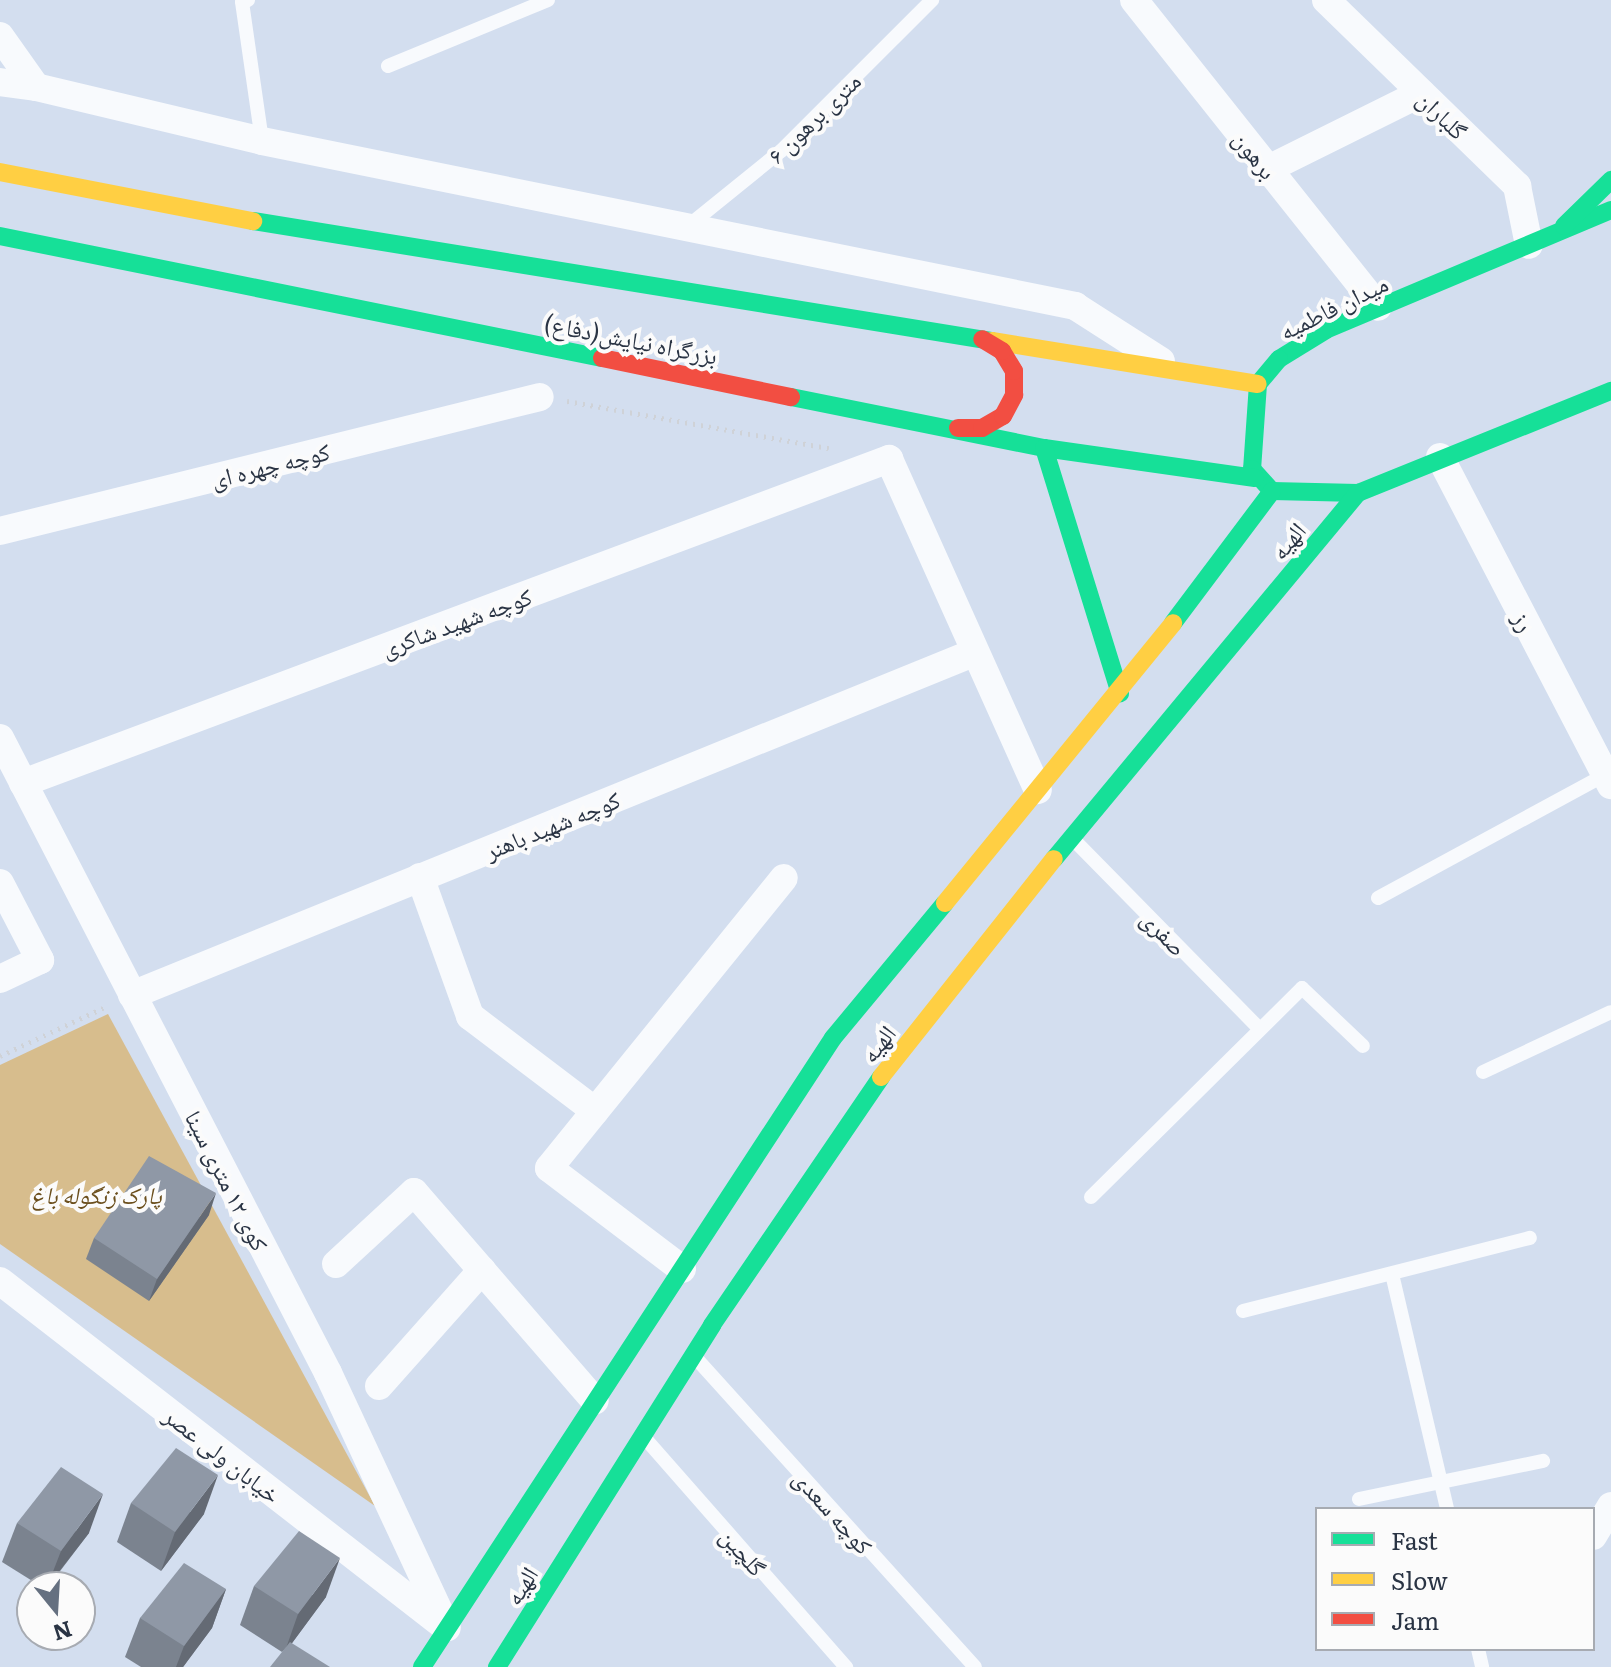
<!DOCTYPE html>
<meta charset="utf-8">
<style>
body{margin:0}
#map{position:relative;width:1611px;height:1667px;overflow:hidden;background:#d3deef;font-family:Literata,"Noto Naskh Arabic",serif}
div>[style]{position:absolute}
.green>*{inset:0;background:#d7bd8d}
.path>*{height:5px;margin-top:-2.5px;transform-origin:0;background:repeating-linear-gradient(90deg,#cfd2d7 0 2px,transparent 0 8px)}
.lane>*{height:14px;margin:-7px;padding:0 7px;transform-origin:7px;border-radius:7px;background:#f8fafd}
.street>*{height:28px;margin:-14px;padding:0 14px;transform-origin:14px;border-radius:14px;background:#f8fafd}
.fast>*{height:18px;margin:-9px;padding:0 9px;transform-origin:9px;border-radius:9px;background:#16e098}
.slow>*{height:18px;margin:-9px;padding:0 9px;transform-origin:9px;border-radius:9px;background:#ffcf43}
.jam>*{height:18px;margin:-9px;padding:0 9px;transform-origin:9px;border-radius:9px;background:#f24e42}
.wall>*{inset:0;background:#7b838f}
.shaded-wall>*{inset:0;background:#646a74}
.building>*{inset:0;background:#8f98a6}
span{translate:-50% -50%;white-space:nowrap;text-align:center;line-height:1.15;-webkit-text-stroke:8px #fbfbfb;paint-order:stroke}
.street-label{font-size:24px;color:#2a3444}
.park-label{font-size:24px;color:#6b4f1d;font-style:italic}
.legend{position:absolute;left:1315px;top:1507px;width:280px;height:144px;box-sizing:border-box;background:#fbfbfb;border:2px solid #a7abb2;margin:0;padding:10px 14px;list-style:none;font-size:24px;color:#2a3444}
.legend li{display:flex;align-items:center;gap:16px;height:40px}
.legend b{width:40px;border:2px solid #a7abb2}
.north{position:absolute;left:16px;top:1571px;width:80px;height:80px;box-sizing:border-box;background:#fbfbfb;border:2px solid #a7abb2;border-radius:50%;rotate:162deg;font-size:22px;font-weight:700;line-height:32px;text-align:center;color:#2a3444}
.north::after{content:'';display:block;margin:auto;width:28px;height:36px;background:#657080;clip-path:polygon(50% 0,100% 100%,50% 72%,0 100%)}
</style>
<div id="map">
<div class="green">
<i style="clip-path:polygon(108px 1014px,375px 1506px,0 1244px,0 1065px)"></i>
</div>
<div class="path">
<i style="left:567px;top:401px;width:266px;rotate:10.2deg"></i>
<i style="left:0;top:1056px;width:116px;rotate:-25deg"></i>
</div>
<div class="lane">
<i style="left:248px;top:0;width:6px;rotate:162deg"></i>
<i style="left:242px;top:2px;width:140px;rotate:81.8deg"></i>
<i style="left:388px;top:66px;width:173px;rotate:-22.4deg"></i>
<i style="left:687px;top:227px;width:121px;rotate:-39deg"></i>
<i style="left:781px;top:151px;width:214px;rotate:-45deg"></i>
<i style="left:1072px;top:838px;width:265px;rotate:45.5deg"></i>
<i style="left:1378px;top:898px;width:264px;rotate:-28.5deg"></i>
<i style="left:1483px;top:1072px;width:141px;rotate:-25.1deg"></i>
<i style="left:1091px;top:1197px;width:297px;rotate:-44.7deg"></i>
<i style="left:1302px;top:988px;width:84px;rotate:43.6deg"></i>
<i style="left:1392px;top:1274px;width:241px;rotate:76.8deg"></i>
<i style="left:1243px;top:1311px;width:296px;rotate:-14.3deg"></i>
<i style="left:694px;top:1356px;width:419px;rotate:47.9deg"></i>
<i style="left:643px;top:1436px;width:308px;rotate:48.7deg"></i>
<i style="left:1359px;top:1499px;width:188px;rotate:-11.7deg"></i>
<i style="left:1478px;top:1649px;width:18px;rotate:77deg"></i>
</div>
<div class="street">
<i style="left:1134px;top:0;width:392px;rotate:51.5deg"></i>
<i style="left:1326px;top:0;width:267px;rotate:44.2deg"></i>
<i style="left:1517px;top:186px;width:60px;rotate:78.5deg"></i>
<i style="left:0;top:36px;width:62px;rotate:54.8deg"></i>
<i style="left:36px;top:87px;width:232px;rotate:13.4deg"></i>
<i style="left:262px;top:141px;width:830px;rotate:11.47deg"></i>
<i style="left:1075px;top:306px;width:102px;rotate:32.6deg"></i>
<i style="left:0;top:82px;width:36px;rotate:8deg"></i>
<i style="left:1268px;top:169px;width:171px;rotate:-26.4deg"></i>
<i style="left:1440px;top:457px;width:370px;rotate:62.5deg"></i>
<i style="left:0;top:531px;width:556px;rotate:-13.94deg"></i>
<i style="left:0;top:738px;width:715px;rotate:62.68deg"></i>
<i style="left:328px;top:1373px;width:281px;rotate:65deg"></i>
<i style="left:23px;top:783px;width:925px;rotate:-20.51deg"></i>
<i style="left:889px;top:459px;width:363px;rotate:65.8deg"></i>
<i style="left:420px;top:877px;width:148px;rotate:70.2deg"></i>
<i style="left:470px;top:1016px;width:157px;rotate:37.2deg"></i>
<i style="left:0;top:883px;width:87px;rotate:62.5deg"></i>
<i style="left:40px;top:960px;width:44px;rotate:154.6deg"></i>
<i style="left:132px;top:995px;width:908px;rotate:-22.13deg"></i>
<i style="left:336px;top:1264px;width:106px;rotate:-42.7deg"></i>
<i style="left:414px;top:1192px;width:276px;rotate:49.1deg"></i>
<i style="left:682px;top:1269px;width:167px;rotate:-142.8deg"></i>
<i style="left:549px;top:1168px;width:373px;rotate:-51deg"></i>
<i style="left:0;top:1281px;width:561px;rotate:37.83deg"></i>
<i style="left:379px;top:1386px;width:155px;rotate:-48.4deg"></i>
<i style="left:1593px;top:1536px;width:35px;rotate:-59deg"></i>
</div>
<div class="fast">
<i style="left:1611px;top:210px;width:309px;rotate:157.2deg"></i>
<i style="left:1326px;top:330px;width:55px;rotate:148.3deg"></i>
<i style="left:1279px;top:359px;width:33px;rotate:130deg"></i>
<i style="left:1258px;top:384px;width:85px;rotate:94deg"></i>
<i style="left:1252px;top:469px;width:30px;rotate:48deg"></i>
<i style="left:1272px;top:491px;width:86px;rotate:1.3deg"></i>
<i style="left:1358px;top:493px;width:273px;rotate:-22deg"></i>
<i style="left:253px;top:221px;width:749px;rotate:9.22deg"></i>
<i style="left:1564px;top:226px;width:66px;rotate:-44.4deg"></i>
<i style="left:0;top:236px;width:614px;rotate:11.46deg"></i>
<i style="left:791px;top:397px;width:258px;rotate:11.4deg"></i>
<i style="left:1044px;top:448px;width:213px;rotate:8.1deg"></i>
<i style="left:1044px;top:448px;width:257px;rotate:72.8deg"></i>
<i style="left:1173px;top:623px;width:165px;rotate:-53.1deg"></i>
<i style="left:1054px;top:859px;width:476px;rotate:-50.3deg"></i>
<i style="left:422px;top:1667px;width:751px;rotate:-56.84deg"></i>
<i style="left:833px;top:1038px;width:175px;rotate:-50.3deg"></i>
<i style="left:497px;top:1667px;width:404px;rotate:-57.8deg"></i>
<i style="left:712px;top:1325px;width:300px;rotate:-55.7deg"></i>
</div>
<div class="slow">
<i style="left:0;top:172px;width:258px;rotate:11deg"></i>
<i style="left:992px;top:341px;width:269px;rotate:9.2deg"></i>
<i style="left:945px;top:903px;width:361px;rotate:-50.8deg"></i>
<i style="left:881px;top:1077px;width:278px;rotate:-51.6deg"></i>
</div>
<div class="jam">
<i style="left:602px;top:358px;width:193px;rotate:11.7deg"></i>
<i style="left:958px;top:428px;width:24px"></i>
<i style="left:982px;top:428px;width:24px;rotate:-30deg"></i>
<i style="left:1003px;top:416px;width:24px;rotate:-62deg"></i>
<i style="left:1014px;top:395px;width:24px;rotate:-90deg"></i>
<i style="left:1014px;top:371px;width:23px;rotate:-121deg"></i>
<i style="left:1002px;top:351px;width:23px;rotate:-149deg"></i>
</div>
<div class="wall">
<i style="clip-path:polygon(209px 1215px,149px 1301px,86px 1259px,94px 1238px)"></i>
<i style="clip-path:polygon(131px 1503px,204px 1514px,161px 1571px,117px 1542px)"></i>
<i style="clip-path:polygon(17px 1523px,89px 1533px,48px 1587px,42px 1587px,2px 1562px)"></i>
<i style="clip-path:polygon(254px 1586px,326px 1597px,292px 1643px,282px 1652px,240px 1625px)"></i>
<i style="clip-path:polygon(226px 1589px,212px 1628px,183px 1667px,141px 1667px,125px 1657px,140px 1618px)"></i>
</div>
<div class="shaded-wall">
<i style="clip-path:polygon(216px 1193px,209px 1215px,149px 1301px,157px 1279px)"></i>
<i style="clip-path:polygon(218px 1475px,204px 1514px,161px 1571px,175px 1532px)"></i>
<i style="clip-path:polygon(103px 1494px,89px 1533px,47px 1587px,61px 1551px)"></i>
<i style="clip-path:polygon(340px 1558px,326px 1597px,284px 1654px,298px 1614px)"></i>
<i style="clip-path:polygon(226px 1589px,212px 1628px,183px 1667px,176px 1667px,184px 1646px)"></i>
</div>
<div class="building">
<i style="clip-path:polygon(149px 1156px,216px 1193px,157px 1279px,94px 1238px)"></i>
<i style="clip-path:polygon(176px 1448px,218px 1475px,175px 1532px,131px 1503px)"></i>
<i style="clip-path:polygon(61px 1467px,103px 1494px,61px 1551px,17px 1523px)"></i>
<i style="clip-path:polygon(299px 1531px,340px 1558px,298px 1614px,254px 1586px)"></i>
<i style="clip-path:polygon(184px 1563px,226px 1589px,184px 1646px,140px 1618px)"></i>
<i style="clip-path:polygon(290px 1642px,330px 1667px,270px 1667px)"></i>
</div>
<div class="street-label">
<span style="left:1443px;top:114px;rotate:44deg">گلباران</span>
<span style="left:813px;top:117px;rotate:-44deg">۶ متری برهون</span>
<span style="left:1256px;top:154px;rotate:52deg">برهون</span>
<span style="left:1333px;top:306px;rotate:-26deg">میدان فاطمیه</span>
<span style="left:631px;top:338px;rotate:11deg">بزرگراه نیایش(دفاع)</span>
<span style="left:270px;top:464px;rotate:-14deg">کوچه چهره ای</span>
<span style="left:1287px;top:540px;rotate:-50deg">الهیه</span>
<span style="left:456px;top:621px;rotate:-20deg">کوچه شهید شاکری</span>
<span style="left:1525px;top:621px;rotate:62deg">رز</span>
<span style="left:552px;top:824px;rotate:-22deg">کوچه شهید باهنر</span>
<span style="left:1165px;top:932px;rotate:46deg">صفری</span>
<span style="left:877px;top:1043px;rotate:-52deg">الهیه</span>
<span style="left:228px;top:1180px;rotate:63deg">کوی ۱۲ متری سینا</span>
<span style="left:223px;top:1454px;rotate:38deg">خیابان ولی عصر</span>
<span style="left:834px;top:1511px;rotate:48deg">کوچه سعدی</span>
<span style="left:744px;top:1551px;rotate:49deg">گلچین</span>
<span style="left:520px;top:1585px;rotate:-58deg">الهیه</span>
</div>
<div class="park-label">
<span style="left:96px;top:1194px">پارک زنگوله باغ</span>
</div>
<ul class="legend">
<li><b style="height:10px;background:#16e098"></b>Fast</li>
<li><b style="height:10px;background:#ffcf43"></b>Slow</li>
<li><b style="height:10px;background:#f24e42"></b>Jam</li>
</ul>
<div class="north">N</div>
</div>
